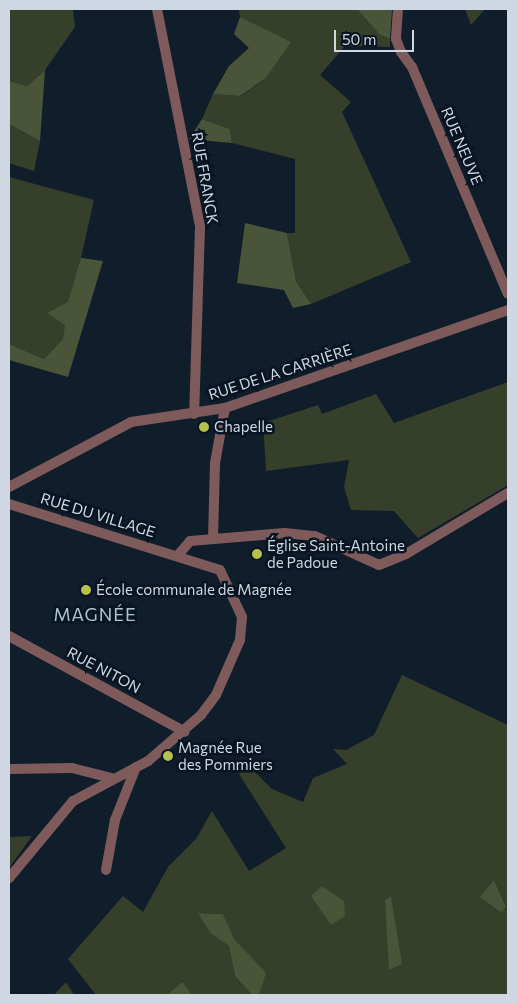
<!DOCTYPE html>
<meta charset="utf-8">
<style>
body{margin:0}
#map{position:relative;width:517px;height:1004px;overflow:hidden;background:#101e2c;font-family:Commissioner,sans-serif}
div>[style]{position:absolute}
.green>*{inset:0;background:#363f29}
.forest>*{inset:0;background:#495439}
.minor>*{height:10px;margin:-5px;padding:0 5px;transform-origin:5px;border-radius:5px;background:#7e5b5a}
.dots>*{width:14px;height:14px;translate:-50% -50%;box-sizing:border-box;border:2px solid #071522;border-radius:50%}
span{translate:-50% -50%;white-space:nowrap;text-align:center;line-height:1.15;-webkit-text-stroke:5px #071522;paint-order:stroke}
.street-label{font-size:15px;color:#cfd8e2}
.poi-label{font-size:15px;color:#cfd8e2}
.left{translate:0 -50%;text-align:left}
.quarter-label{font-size:18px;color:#afc2d5;letter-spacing:1px}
.frame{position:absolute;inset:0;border:10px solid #cfd8e2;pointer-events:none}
.scale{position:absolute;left:334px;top:30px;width:80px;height:22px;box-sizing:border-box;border:2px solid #cfd8e2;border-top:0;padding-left:6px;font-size:15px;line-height:18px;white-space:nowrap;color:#cfd8e2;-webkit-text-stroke:4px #071522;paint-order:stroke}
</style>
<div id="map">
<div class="green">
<i style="clip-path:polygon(9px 9px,73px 9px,75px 27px,45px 70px,27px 86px,9px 81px)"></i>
<i style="clip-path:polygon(239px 9px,357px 9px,380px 35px,390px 39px,390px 47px,345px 46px,320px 75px,351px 102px,342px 112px,411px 262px,311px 304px,296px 281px,287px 233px,295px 233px,295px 159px,232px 143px,230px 129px,202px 119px,213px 94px,241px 96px,266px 78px,290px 42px,240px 17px)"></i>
<i style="clip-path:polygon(465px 9px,485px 9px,471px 25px)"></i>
<i style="clip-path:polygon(9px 124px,40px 141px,34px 171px,9px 163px)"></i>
<i style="clip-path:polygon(9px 177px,94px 200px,63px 339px,44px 359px,9px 344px)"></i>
<i style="clip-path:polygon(508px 382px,508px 485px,418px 538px,394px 511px,351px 510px,344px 487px,349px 460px,266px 471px,263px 423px,318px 405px,322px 414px,376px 394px,394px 423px)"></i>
<i style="clip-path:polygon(evenodd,402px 675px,508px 725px,508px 995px,259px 995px,265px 973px,235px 940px,223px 914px,199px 913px,211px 934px,229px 946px,235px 976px,252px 995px,192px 995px,183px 982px,170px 995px,96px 995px,68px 959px,123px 896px,143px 912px,168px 867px,196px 839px,212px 811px,249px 871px,286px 848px,239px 774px,247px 764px,272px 789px,303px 802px,313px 778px,347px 764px,333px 749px,346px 750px,374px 735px,402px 675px,494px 880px,506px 905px,502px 913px,494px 880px)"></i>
<i style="clip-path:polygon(32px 836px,9px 868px,9px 837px)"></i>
<i style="clip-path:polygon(66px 982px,74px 995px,54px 995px)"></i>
</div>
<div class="forest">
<i style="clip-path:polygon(357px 9px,392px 9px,390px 39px,380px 35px)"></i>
<i style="clip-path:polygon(240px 17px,291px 42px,266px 78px,240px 96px,213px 94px,229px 66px,249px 48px,234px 34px)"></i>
<i style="clip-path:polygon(45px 70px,40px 141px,9px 124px,9px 81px,27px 86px)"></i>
<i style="clip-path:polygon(202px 119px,230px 129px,232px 143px,189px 139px)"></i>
<i style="clip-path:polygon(245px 223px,287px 233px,296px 281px,311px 304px,293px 308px,284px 290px,237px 283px)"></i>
<i style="clip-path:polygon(81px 258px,103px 261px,68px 377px,9px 360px,9px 344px,44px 359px,63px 339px,65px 325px,47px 313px,68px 302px)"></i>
<i style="clip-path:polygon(494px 880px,506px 906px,502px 913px,480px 897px)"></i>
<i style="clip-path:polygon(322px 886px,344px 901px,345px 916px,331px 925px,311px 896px)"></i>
<i style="clip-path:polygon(391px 896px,402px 964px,389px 970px,385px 900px)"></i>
<i style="clip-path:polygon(198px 913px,223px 914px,235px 940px,266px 973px,259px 995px,252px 995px,235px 976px,229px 946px,211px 934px)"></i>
<i style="clip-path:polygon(183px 982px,192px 995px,170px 995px,169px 993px)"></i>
</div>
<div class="minor">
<i style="left:157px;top:9px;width:222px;rotate:78.8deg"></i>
<i style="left:200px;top:227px;width:187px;rotate:91.8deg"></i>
<i style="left:398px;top:9px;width:30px;rotate:94deg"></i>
<i style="left:396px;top:39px;width:14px;rotate:69deg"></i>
<i style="left:401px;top:52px;width:19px;rotate:54deg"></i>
<i style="left:412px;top:67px;width:246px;rotate:67.1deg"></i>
<i style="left:9px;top:487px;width:138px;rotate:-28deg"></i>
<i style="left:131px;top:422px;width:95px;rotate:-8.5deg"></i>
<i style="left:225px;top:408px;width:299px;rotate:-19.1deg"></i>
<i style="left:9px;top:504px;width:221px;rotate:17.4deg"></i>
<i style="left:220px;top:570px;width:52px;rotate:64.9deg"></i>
<i style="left:242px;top:617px;width:23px;rotate:95deg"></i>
<i style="left:240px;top:640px;width:60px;rotate:113.6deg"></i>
<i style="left:216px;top:695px;width:25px;rotate:127deg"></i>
<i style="left:201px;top:715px;width:70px;rotate:139deg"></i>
<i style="left:148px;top:761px;width:85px;rotate:151.9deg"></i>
<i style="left:73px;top:801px;width:100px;rotate:129.7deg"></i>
<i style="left:213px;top:539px;width:76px;rotate:-88.5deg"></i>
<i style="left:215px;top:463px;width:56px;rotate:-79.7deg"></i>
<i style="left:178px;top:555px;width:18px;rotate:-49deg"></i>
<i style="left:190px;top:541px;width:95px;rotate:-4.8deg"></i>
<i style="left:285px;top:533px;width:30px;rotate:6deg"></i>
<i style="left:315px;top:536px;width:70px;rotate:24.4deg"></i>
<i style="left:379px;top:565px;width:29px;rotate:-22deg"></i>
<i style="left:406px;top:554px;width:119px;rotate:-30.9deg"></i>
<i style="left:9px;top:636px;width:200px;rotate:28.6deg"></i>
<i style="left:9px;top:769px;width:63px;rotate:-0.9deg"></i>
<i style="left:72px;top:768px;width:40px;rotate:14.4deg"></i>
<i style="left:106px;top:870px;width:51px;rotate:-79.8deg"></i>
<i style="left:115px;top:820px;width:57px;rotate:-68.4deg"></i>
</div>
<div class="dots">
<i style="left:204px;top:427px;background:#b6c149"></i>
<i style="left:257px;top:554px;background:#b6c149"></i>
<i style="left:86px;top:590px;background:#b6c149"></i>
<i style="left:168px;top:756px;background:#b6c149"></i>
</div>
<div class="street-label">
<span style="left:462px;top:146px;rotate:67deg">RUE NEUVE</span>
<span style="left:205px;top:178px;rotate:80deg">RUE FRANCK</span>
<span style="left:280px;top:372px;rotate:-18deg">RUE DE LA CARRIÈRE</span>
<span style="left:98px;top:515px;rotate:17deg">RUE DU VILLAGE</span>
<span style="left:104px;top:670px;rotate:28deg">RUE NITON</span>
</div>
<div class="poi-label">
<span class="left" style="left:214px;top:427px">Chapelle</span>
<span class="left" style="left:267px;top:554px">Église Saint-Antoine<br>de Padoue</span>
<span class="left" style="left:96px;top:590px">École communale de Magnée</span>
<span class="left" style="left:178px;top:756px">Magnée Rue<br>des Pommiers</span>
</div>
<div class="quarter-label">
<span style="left:95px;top:614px">MAGNÉE</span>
</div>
<div class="frame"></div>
<div class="scale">50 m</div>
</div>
